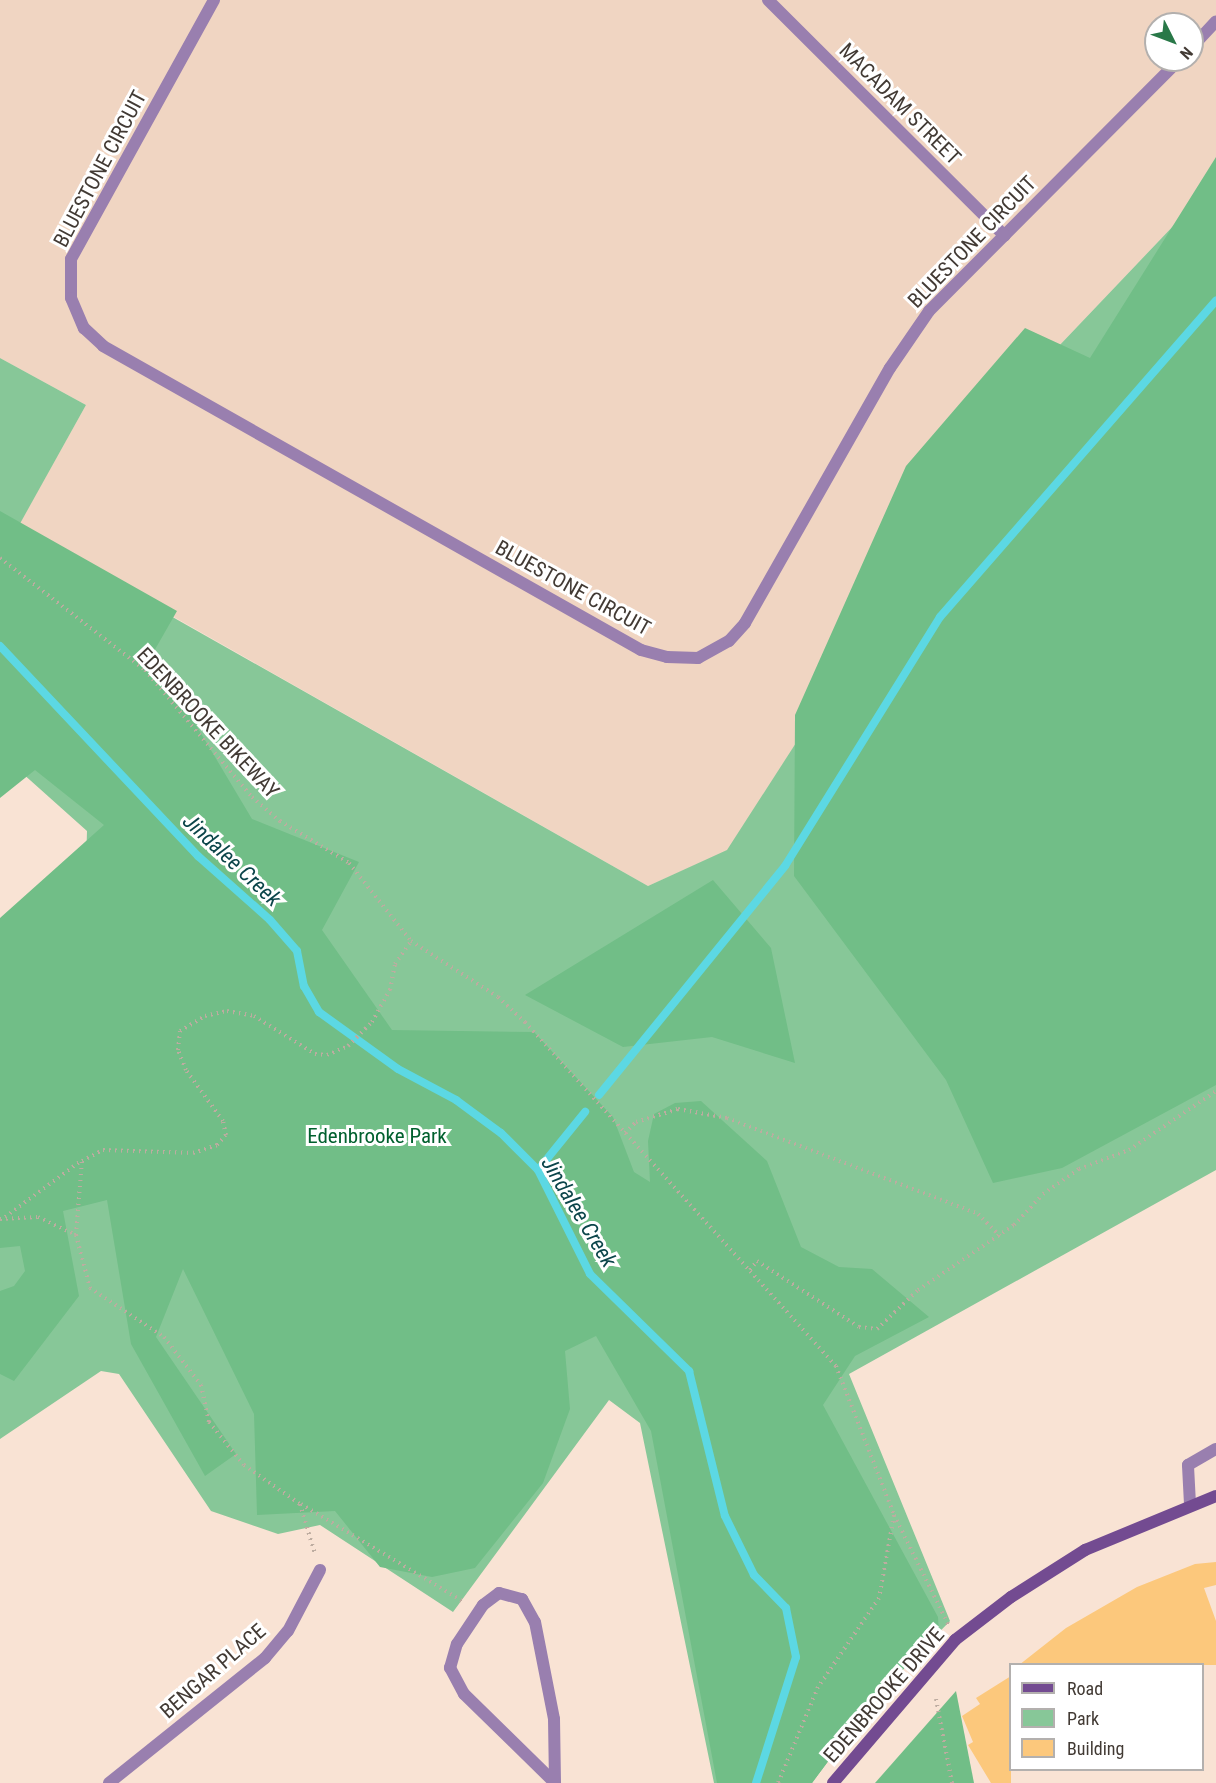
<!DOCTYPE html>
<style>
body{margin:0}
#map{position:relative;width:1216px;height:1783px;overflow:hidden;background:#f9e3d4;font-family:"Roboto Condensed",sans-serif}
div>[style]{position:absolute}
.built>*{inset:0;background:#f0d5c2}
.green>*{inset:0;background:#87c798}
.forest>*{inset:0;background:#71be87}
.stream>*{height:8px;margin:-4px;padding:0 4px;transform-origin:4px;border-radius:4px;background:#5cd8e3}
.building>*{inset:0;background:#fcc87c}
.path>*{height:4px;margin-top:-2px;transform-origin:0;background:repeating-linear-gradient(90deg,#bdaca0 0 1.5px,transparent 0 6px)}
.lane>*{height:12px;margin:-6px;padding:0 6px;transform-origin:6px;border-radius:6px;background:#997faf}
.street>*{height:12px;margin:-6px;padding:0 6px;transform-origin:6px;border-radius:6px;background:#997faf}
.secondary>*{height:12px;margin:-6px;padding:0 6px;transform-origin:6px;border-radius:6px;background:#734b91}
span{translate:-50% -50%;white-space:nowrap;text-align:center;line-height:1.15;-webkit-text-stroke:6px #fff;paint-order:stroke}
.street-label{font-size:21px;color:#423a34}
.park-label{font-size:21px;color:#01602e}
.water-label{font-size:22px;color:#0b454a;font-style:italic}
.legend{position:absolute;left:1009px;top:1663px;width:195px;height:108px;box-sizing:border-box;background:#fff;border:2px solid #b3b0ae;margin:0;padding:8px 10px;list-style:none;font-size:18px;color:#423a34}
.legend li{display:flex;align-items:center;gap:12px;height:30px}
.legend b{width:30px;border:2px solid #b3b0ae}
.north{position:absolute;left:1144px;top:12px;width:60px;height:60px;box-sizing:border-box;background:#fff;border:2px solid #b3b0ae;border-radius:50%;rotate:132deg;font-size:16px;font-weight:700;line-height:24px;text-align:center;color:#423a34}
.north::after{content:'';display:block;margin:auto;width:21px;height:27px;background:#297848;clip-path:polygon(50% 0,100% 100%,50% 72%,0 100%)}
</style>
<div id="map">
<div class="built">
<i style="clip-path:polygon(evenodd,0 0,1216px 0,1216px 181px,1037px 369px,727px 851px,648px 886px,17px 528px,86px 405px,0 358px,0 0,1156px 24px,1192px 24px,1192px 60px,1156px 60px,1156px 24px)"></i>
</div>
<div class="green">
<i style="clip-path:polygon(1216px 181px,1216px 1170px,849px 1374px,950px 1621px,876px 1697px,812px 1783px,714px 1783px,640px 1423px,609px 1400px,453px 1612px,320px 1525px,278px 1534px,211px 1511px,119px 1374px,101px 1371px,0 1439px,0 982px,85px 898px,87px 831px,21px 772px,0 761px,0 358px,86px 405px,17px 529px,648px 886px,727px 850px,1037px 369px)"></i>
</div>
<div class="forest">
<i style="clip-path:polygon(1216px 157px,1216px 1085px,1062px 1168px,993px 1183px,946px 1080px,794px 876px,795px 715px,906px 466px,1025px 328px,1090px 358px)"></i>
<i style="clip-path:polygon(0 511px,177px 611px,153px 653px,252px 819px,359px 862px,322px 930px,392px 1030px,534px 1032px,613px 1117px,634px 1172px,650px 1182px,648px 1141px,654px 1114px,675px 1103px,701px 1101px,767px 1161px,801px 1247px,839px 1267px,872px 1269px,929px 1317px,855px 1356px,823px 1405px,938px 1617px,939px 1633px,876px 1697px,812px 1783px,717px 1783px,651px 1431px,596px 1336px,565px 1351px,570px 1409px,543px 1483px,475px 1568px,432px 1577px,380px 1567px,335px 1511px,257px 1515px,254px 1414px,183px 1269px,156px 1337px,236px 1454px,205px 1476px,131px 1344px,107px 1200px,63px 1211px,79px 1296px,14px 1381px,0 1374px,0 1291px,14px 1286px,25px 1271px,20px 1246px,0 1248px,0 918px,104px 825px,35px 770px,0 798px)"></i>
<i style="clip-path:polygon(713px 880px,771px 948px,795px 1063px,712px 1037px,623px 1047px,525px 995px)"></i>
<i style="clip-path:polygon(956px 1691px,974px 1783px,875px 1783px)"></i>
</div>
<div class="stream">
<i style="left:0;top:646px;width:289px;rotate:46.7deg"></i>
<i style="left:198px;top:856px;width:96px;rotate:41.6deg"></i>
<i style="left:270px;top:920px;width:41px;rotate:48.9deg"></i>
<i style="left:297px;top:951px;width:36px;rotate:79deg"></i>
<i style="left:304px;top:986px;width:30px;rotate:60deg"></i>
<i style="left:319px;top:1012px;width:97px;rotate:35.8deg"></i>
<i style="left:398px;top:1069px;width:66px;rotate:28.1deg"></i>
<i style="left:456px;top:1100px;width:56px;rotate:36.3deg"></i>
<i style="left:501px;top:1133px;width:52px;rotate:45deg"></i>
<i style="left:538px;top:1170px;width:116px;rotate:63.4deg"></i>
<i style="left:590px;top:1274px;width:139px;rotate:44.4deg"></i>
<i style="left:689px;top:1371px;width:149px;rotate:76.1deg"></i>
<i style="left:725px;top:1516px;width:66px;rotate:63.8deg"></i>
<i style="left:754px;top:1575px;width:46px;rotate:45.9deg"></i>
<i style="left:786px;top:1608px;width:50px;rotate:78.5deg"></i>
<i style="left:796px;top:1657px;width:132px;rotate:107.6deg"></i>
<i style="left:599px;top:1095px;width:295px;rotate:-50.9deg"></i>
<i style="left:785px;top:866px;width:293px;rotate:-58.1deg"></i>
<i style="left:940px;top:617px;width:420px;rotate:-48.9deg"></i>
<i style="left:538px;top:1170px;width:75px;rotate:-51deg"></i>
</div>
<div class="building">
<i style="clip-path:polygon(1216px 1562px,1216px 1585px,1204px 1588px,1216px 1621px,1216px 1665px,1019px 1665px,1066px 1628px,1137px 1587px,1195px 1564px)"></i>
<i style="clip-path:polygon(1011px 1676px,1011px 1783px,991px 1783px,968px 1745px,973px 1742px,962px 1716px,980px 1704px,976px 1698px)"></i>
</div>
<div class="path">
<i style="left:0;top:558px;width:183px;rotate:37.7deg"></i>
<i style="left:145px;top:670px;width:166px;rotate:49.9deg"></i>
<i style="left:252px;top:797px;width:37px;rotate:41deg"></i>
<i style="left:280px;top:821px;width:81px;rotate:31.3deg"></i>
<i style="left:349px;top:863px;width:100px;rotate:51.5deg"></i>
<i style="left:411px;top:941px;width:103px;rotate:32.8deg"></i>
<i style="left:498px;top:997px;width:37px;rotate:43deg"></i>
<i style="left:525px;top:1022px;width:464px;rotate:47.9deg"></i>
<i style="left:836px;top:1366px;width:160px;rotate:68.7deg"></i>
<i style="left:894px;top:1515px;width:84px;rotate:100.2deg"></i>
<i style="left:879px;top:1598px;width:108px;rotate:124.4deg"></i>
<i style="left:818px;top:1687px;width:104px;rotate:112.6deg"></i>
<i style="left:625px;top:1133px;width:16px;rotate:-45deg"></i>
<i style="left:636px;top:1122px;width:44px;rotate:-17.2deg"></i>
<i style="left:678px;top:1109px;width:50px;rotate:10.4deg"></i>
<i style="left:727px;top:1118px;width:269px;rotate:20.9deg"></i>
<i style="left:978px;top:1214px;width:31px;rotate:45deg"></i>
<i style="left:5px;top:1217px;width:94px;rotate:-36.4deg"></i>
<i style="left:0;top:1219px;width:38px;rotate:-3deg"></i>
<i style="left:38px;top:1217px;width:42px;rotate:25.3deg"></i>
<i style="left:76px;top:1235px;width:74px;rotate:-85.4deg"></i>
<i style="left:82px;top:1161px;width:24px;rotate:-28deg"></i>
<i style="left:103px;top:1150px;width:90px;rotate:1.9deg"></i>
<i style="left:193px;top:1153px;width:25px;rotate:-18deg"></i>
<i style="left:217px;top:1145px;width:13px;rotate:-48deg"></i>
<i style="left:226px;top:1135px;width:14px;rotate:-102deg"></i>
<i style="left:223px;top:1121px;width:63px;rotate:-126deg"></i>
<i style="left:186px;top:1070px;width:22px;rotate:-112deg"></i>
<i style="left:178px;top:1050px;width:19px;rotate:-84deg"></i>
<i style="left:180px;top:1031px;width:29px;rotate:-31deg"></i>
<i style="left:205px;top:1016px;width:23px;rotate:-13deg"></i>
<i style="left:227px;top:1011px;width:27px;rotate:10deg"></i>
<i style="left:254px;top:1016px;width:72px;rotate:31.9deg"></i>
<i style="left:315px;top:1054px;width:12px;rotate:5deg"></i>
<i style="left:327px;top:1055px;width:23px;rotate:-23deg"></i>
<i style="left:348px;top:1046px;width:34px;rotate:-45deg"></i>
<i style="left:372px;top:1022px;width:37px;rotate:-61deg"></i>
<i style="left:390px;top:990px;width:26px;rotate:-79deg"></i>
<i style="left:395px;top:964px;width:28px;rotate:-55deg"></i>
<i style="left:76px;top:1235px;width:55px;rotate:75.2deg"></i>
<i style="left:90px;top:1288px;width:89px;rotate:33.5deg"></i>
<i style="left:164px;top:1337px;width:61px;rotate:52.4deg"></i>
<i style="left:201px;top:1385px;width:38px;rotate:78deg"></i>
<i style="left:209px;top:1422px;width:55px;rotate:50.9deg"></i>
<i style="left:244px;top:1465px;width:68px;rotate:34.9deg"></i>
<i style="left:300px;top:1504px;width:52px;rotate:73.3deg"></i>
<i style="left:750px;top:1270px;width:11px;rotate:-52deg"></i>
<i style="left:757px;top:1261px;width:121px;rotate:32.9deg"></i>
<i style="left:859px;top:1327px;width:18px;rotate:6deg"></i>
<i style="left:877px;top:1329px;width:57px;rotate:-43.6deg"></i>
<i style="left:918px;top:1290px;width:116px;rotate:-34.1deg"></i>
<i style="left:1014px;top:1225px;width:42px;rotate:-46.9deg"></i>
<i style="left:1043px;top:1194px;width:44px;rotate:-34.8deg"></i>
<i style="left:1079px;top:1169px;width:53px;rotate:-20.8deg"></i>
<i style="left:1129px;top:1150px;width:105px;rotate:-34.1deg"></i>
<i style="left:301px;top:1504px;width:190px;rotate:31deg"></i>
<i style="left:894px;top:1515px;width:122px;rotate:63.6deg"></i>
<i style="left:936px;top:1699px;width:86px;rotate:79.2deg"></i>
</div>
<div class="lane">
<i style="left:1190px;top:1504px;width:39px;rotate:-93deg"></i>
<i style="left:1188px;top:1465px;width:32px;rotate:-30deg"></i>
</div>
<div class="street">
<i style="left:214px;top:0;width:296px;rotate:118.9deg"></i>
<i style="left:71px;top:259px;width:39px;rotate:90deg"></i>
<i style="left:71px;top:298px;width:33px;rotate:67deg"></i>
<i style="left:84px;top:328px;width:26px;rotate:43deg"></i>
<i style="left:103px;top:346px;width:618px;rotate:29.47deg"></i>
<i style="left:641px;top:650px;width:27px;rotate:15deg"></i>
<i style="left:667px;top:657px;width:31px;rotate:2deg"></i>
<i style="left:698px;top:658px;width:35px;rotate:-29deg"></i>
<i style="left:729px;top:641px;width:24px;rotate:-48deg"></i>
<i style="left:745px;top:623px;width:293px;rotate:-60.4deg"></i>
<i style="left:890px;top:368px;width:69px;rotate:-55.6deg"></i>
<i style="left:929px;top:311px;width:354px;rotate:-45.1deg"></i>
<i style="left:768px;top:0;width:334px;rotate:44.9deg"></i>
<i style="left:1192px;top:47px;width:35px;rotate:-47deg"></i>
<i style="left:554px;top:1782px;width:126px;rotate:-135.6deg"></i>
<i style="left:464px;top:1694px;width:30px;rotate:-118deg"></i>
<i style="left:450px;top:1668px;width:25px;rotate:-74deg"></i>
<i style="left:457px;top:1644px;width:47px;rotate:-56.3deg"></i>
<i style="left:483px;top:1605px;width:20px;rotate:-37deg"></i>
<i style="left:499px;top:1593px;width:24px;rotate:15deg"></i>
<i style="left:522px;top:1599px;width:26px;rotate:61deg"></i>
<i style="left:535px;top:1622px;width:99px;rotate:78.9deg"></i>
<i style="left:554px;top:1719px;width:64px;rotate:89.1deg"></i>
<i style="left:109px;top:1783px;width:200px;rotate:-38.7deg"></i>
<i style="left:265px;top:1658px;width:35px;rotate:-50deg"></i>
<i style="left:288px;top:1631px;width:69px;rotate:-62.3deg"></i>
</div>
<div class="secondary">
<i style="left:833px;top:1783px;width:188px;rotate:-49.5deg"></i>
<i style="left:955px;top:1640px;width:71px;rotate:-37.5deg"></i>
<i style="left:1011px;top:1597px;width:88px;rotate:-32.4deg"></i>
<i style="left:1085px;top:1550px;width:142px;rotate:-22.4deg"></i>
</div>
<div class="street-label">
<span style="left:900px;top:104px;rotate:45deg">MACADAM STREET</span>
<span style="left:100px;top:169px;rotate:-62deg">BLUESTONE CIRCUIT</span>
<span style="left:972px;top:242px;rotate:-46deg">BLUESTONE CIRCUIT</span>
<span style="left:573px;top:588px;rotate:29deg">BLUESTONE CIRCUIT</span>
<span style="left:208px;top:723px;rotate:47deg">EDENBROOKE BIKEWAY</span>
<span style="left:213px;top:1671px;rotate:-41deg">BENGAR PLACE</span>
<span style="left:884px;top:1695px;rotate:-49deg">EDENBROOKE DRIVE</span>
</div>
<div class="park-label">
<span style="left:377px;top:1136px">Edenbrooke Park</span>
</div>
<div class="water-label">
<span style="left:232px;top:860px;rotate:43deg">Jindalee Creek</span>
<span style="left:579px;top:1212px;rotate:59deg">Jindalee Creek</span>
</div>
<ul class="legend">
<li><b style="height:8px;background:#734b91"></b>Road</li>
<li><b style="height:16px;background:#87c798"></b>Park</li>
<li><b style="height:16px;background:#fcc87c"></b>Building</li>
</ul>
<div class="north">N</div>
</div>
